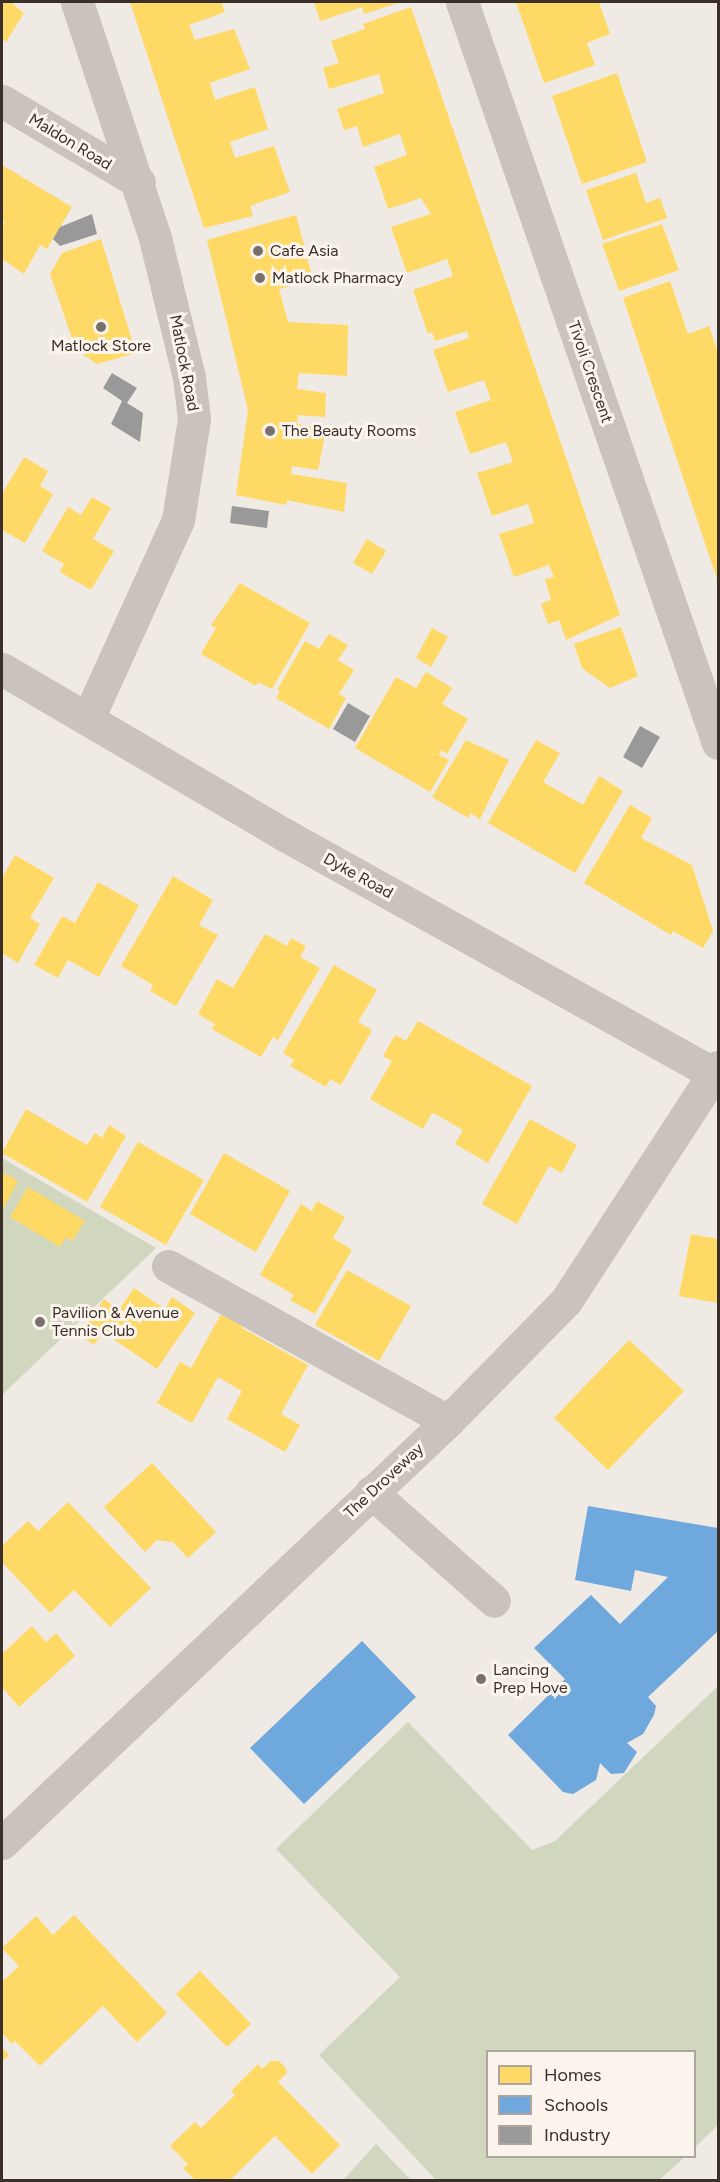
<!DOCTYPE html>
<style>
body{margin:0}
#map{position:relative;width:720px;height:2182px;overflow:hidden;background:#efeae4;font-family:Figtree,sans-serif}
div>[style]{position:absolute}
.green>*{inset:0;background:#d1d6be}
.homes>*{inset:0;background:#ffd966}
.schools>*{inset:0;background:#6fa8dc}
.industry>*{inset:0;background:#999}
.minor>*{height:33px;margin:-16.5px;padding:0 16.5px;transform-origin:16.5px;border-radius:16.5px;background:#c9c2bd}
.dots>*{width:16px;height:16px;translate:-50% -50%;box-sizing:border-box;border:3px solid #fbf4ec;border-radius:50%}
span{translate:-50% -50%;white-space:nowrap;text-align:center;line-height:1.15;-webkit-text-stroke:6px #fbf4ec;paint-order:stroke}
.street-label{font-size:16px;color:#3b2f2a}
.poi-label{font-size:16px;color:#3b2f2a}
.left{translate:0 -50%;text-align:left}
.frame{position:absolute;inset:0;border:3px solid #3b2f2a;pointer-events:none}
.legend{position:absolute;left:486px;top:2050px;width:210px;height:108px;box-sizing:border-box;background:#fbf4ec;border:2px solid #aea59e;margin:0;padding:8px 10px;list-style:none;font-size:18px;color:#3b2f2a}
.legend li{display:flex;align-items:center;gap:12px;height:30px}
.legend b{width:30px;border:2px solid #aea59e}
</style>
<div id="map">
<div class="green">
<i style="clip-path:polygon(2px 1158px,156px 1248px,2px 1395px)"></i>
<i style="clip-path:polygon(718px 1686px,718px 2125px,695px 2147px,694px 2052px,488px 2052px,488px 2156px,685px 2157px,659px 2180px,436px 2180px,319px 2055px,400px 1977px,276px 1849px,408px 1722px,532px 1850px,555px 1841px)"></i>
<i style="clip-path:polygon(376px 2144px,411px 2180px,343px 2180px)"></i>
</div>
<div class="homes">
<i style="clip-path:polygon(2px 2px,15px 2px,13px 4px,24px 13px,6px 42px,2px 38px)"></i>
<i style="clip-path:polygon(130px 2px,221px 2px,225px 12px,189px 25px,192px 32px,195px 40px,234px 29px,250px 69px,210px 83px,215px 100px,255px 87px,268px 129px,230px 142px,235px 158px,274px 146px,290px 192px,250px 206px,253px 216px,204px 228px)"></i>
<i style="clip-path:polygon(314px 2px,401px 2px,364px 14px,362px 7px,320px 21px)"></i>
<i style="clip-path:polygon(516px 2px,599px 2px,610px 34px,587px 43px,595px 65px,544px 83px)"></i>
<i style="clip-path:polygon(411px 7px,620px 615px,566px 640px,559px 620px,548px 624px,541px 604px,551px 600px,545px 579px,554px 577px,549px 565px,514px 577px,499px 534px,534px 523px,528px 504px,492px 516px,477px 473px,513px 462px,506px 442px,470px 454px,455px 412px,491px 400px,484px 380px,448px 392px,433px 350px,469px 338px,467px 331px,435px 341px,432px 332px,428px 334px,413px 290px,453px 276px,447px 259px,407px 273px,391px 227px,431px 214px,421px 198px,388px 209px,374px 167px,407px 155px,400px 134px,363px 147px,357px 126px,344px 130px,337px 109px,384px 93px,379px 74px,329px 89px,323px 68px,339px 63px,331px 41px,365px 29px,363px 24px)"></i>
<i style="clip-path:polygon(617px 73px,647px 162px,582px 184px,552px 96px)"></i>
<i style="clip-path:polygon(2px 165px,72px 207px,47px 249px,40px 245px,24px 274px,2px 259px,2px 228px,5px 222px,2px 220px)"></i>
<i style="clip-path:polygon(636px 173px,646px 203px,660px 198px,667px 218px,603px 240px,586px 190px)"></i>
<i style="clip-path:polygon(296px 215px,313px 280px,279px 289px,288px 322px,348px 325px,347px 376px,299px 373px,297px 389px,326px 393px,325px 417px,298px 415px,297px 424px,326px 430px,318px 470px,292px 466px,291px 474px,347px 483px,344px 512px,287px 500px,286px 505px,236px 495px,248px 410px,207px 240px)"></i>
<i style="clip-path:polygon(662px 224px,679px 270px,619px 291px,602px 244px)"></i>
<i style="clip-path:polygon(101px 239px,136px 353px,97px 364px,76px 350px,50px 274px,62px 253px)"></i>
<i style="clip-path:polygon(670px 281px,688px 334px,709px 326px,718px 353px,718px 582px,623px 298px)"></i>
<i style="clip-path:polygon(24px 457px,48px 471px,40px 486px,53px 494px,25px 543px,2px 530px,2px 494px)"></i>
<i style="clip-path:polygon(92px 497px,111px 508px,93px 539px,114px 551px,91px 590px,60px 572px,64px 564px,42px 551px,68px 507px,81px 515px)"></i>
<i style="clip-path:polygon(367px 539px,386px 551px,372px 574px,353px 563px)"></i>
<i style="clip-path:polygon(240px 583px,310px 623px,272px 689px,258px 682px,256px 686px,201px 654px,216px 628px,211px 625px)"></i>
<i style="clip-path:polygon(621px 627px,638px 676px,610px 688px,582px 668px,574px 644px)"></i>
<i style="clip-path:polygon(432px 628px,448px 637px,431px 667px,416px 658px)"></i>
<i style="clip-path:polygon(329px 634px,348px 645px,338px 660px,354px 670px,339px 694px,346px 698px,329px 729px,276px 698px,280px 691px,277px 690px,305px 641px,319px 649px)"></i>
<i style="clip-path:polygon(426px 672px,452px 688px,442px 704px,468px 719px,447px 754px,441px 750px,439px 755px,449px 760px,430px 792px,355px 748px,396px 677px,416px 688px)"></i>
<i style="clip-path:polygon(466px 740px,509px 760px,480px 819px,470px 813px,468px 818px,432px 797px)"></i>
<i style="clip-path:polygon(536px 740px,560px 753px,543px 782px,583px 805px,599px 776px,623px 791px,575px 873px,488px 823px)"></i>
<i style="clip-path:polygon(630px 805px,652px 818px,641px 838px,692px 865px,713px 931px,703px 948px,673px 931px,671px 935px,584px 883px)"></i>
<i style="clip-path:polygon(15px 855px,54px 878px,30px 918px,40px 924px,18px 963px,2px 953px,2px 878px)"></i>
<i style="clip-path:polygon(173px 876px,213px 900px,199px 925px,218px 935px,176px 1006px,150px 991px,153px 985px,121px 966px)"></i>
<i style="clip-path:polygon(98px 882px,139px 905px,99px 977px,68px 960px,58px 978px,34px 965px,62px 916px,75px 923px)"></i>
<i style="clip-path:polygon(265px 934px,287px 946px,291px 938px,306px 946px,300px 957px,320px 968px,278px 1040px,273px 1037px,261px 1057px,212px 1029px,215px 1024px,198px 1014px,217px 979px,233px 988px)"></i>
<i style="clip-path:polygon(334px 965px,377px 990px,358px 1022px,372px 1030px,341px 1085px,330px 1079px,326px 1087px,290px 1066px,294px 1060px,283px 1053px)"></i>
<i style="clip-path:polygon(418px 1021px,532px 1086px,488px 1163px,455px 1144px,463px 1130px,437px 1115px,432px 1113px,423px 1129px,370px 1099px,392px 1061px,383px 1056px,395px 1035px,406px 1041px)"></i>
<i style="clip-path:polygon(26px 1109px,87px 1145px,95px 1133px,102px 1138px,109px 1125px,126px 1136px,87px 1202px,2px 1153px)"></i>
<i style="clip-path:polygon(530px 1119px,577px 1145px,562px 1173px,549px 1166px,517px 1224px,482px 1204px)"></i>
<i style="clip-path:polygon(138px 1142px,204px 1180px,166px 1245px,100px 1207px)"></i>
<i style="clip-path:polygon(224px 1153px,290px 1191px,256px 1252px,190px 1214px)"></i>
<i style="clip-path:polygon(2px 1172px,18px 1181px,2px 1211px)"></i>
<i style="clip-path:polygon(28px 1187px,85px 1221px,72px 1241px,66px 1237px,60px 1247px,10px 1217px)"></i>
<i style="clip-path:polygon(317px 1201px,345px 1217px,333px 1238px,352px 1250px,315px 1314px,290px 1300px,294px 1295px,260px 1275px,301px 1204px,312px 1211px)"></i>
<i style="clip-path:polygon(691px 1234px,718px 1239px,718px 1303px,679px 1296px)"></i>
<i style="clip-path:polygon(347px 1270px,411px 1306px,379px 1361px,315px 1325px)"></i>
<i style="clip-path:polygon(134px 1288px,165px 1309px,172px 1297px,195px 1313px,157px 1369px,103px 1332px,94px 1345px,80px 1335px,104px 1299px,119px 1310px)"></i>
<i style="clip-path:polygon(225px 1307px,246px 1319px,242px 1328px,308px 1365px,281px 1414px,300px 1425px,285px 1452px,227px 1419px,242px 1391px,218px 1377px,192px 1423px,157px 1403px,180px 1362px,191px 1368px)"></i>
<i style="clip-path:polygon(629px 1340px,684px 1391px,608px 1470px,554px 1418px)"></i>
<i style="clip-path:polygon(152px 1463px,216px 1532px,188px 1558px,173px 1542px,157px 1540px,145px 1552px,104px 1507px)"></i>
<i style="clip-path:polygon(68px 1502px,151px 1588px,110px 1627px,74px 1590px,50px 1613px,2px 1562px,2px 1546px,28px 1521px,38px 1531px)"></i>
<i style="clip-path:polygon(32px 1626px,46px 1642px,56px 1633px,75px 1656px,19px 1707px,2px 1687px,2px 1654px)"></i>
<i style="clip-path:polygon(74px 1915px,167px 2013px,137px 2042px,103px 2006px,40px 2066px,15px 2041px,12px 2044px,2px 2033px,2px 1982px,19px 1966px,2px 1948px,36px 1916px,53px 1935px)"></i>
<i style="clip-path:polygon(200px 1971px,251px 2024px,227px 2047px,176px 1994px)"></i>
<i style="clip-path:polygon(2px 2047px,9px 2055px,2px 2062px)"></i>
<i style="clip-path:polygon(271px 2061px,279px 2061px,285px 2067px,287px 2073px,278px 2082px,340px 2145px,312px 2174px,275px 2136px,230px 2180px,195px 2180px,183px 2168px,188px 2164px,170px 2146px,195px 2122px,201px 2128px,235px 2095px,231px 2091px,258px 2064px,262px 2069px)"></i>
</div>
<div class="schools">
<i style="clip-path:polygon(588px 1506px,718px 1528px,718px 1631px,648px 1697px,656px 1706px,654px 1715px,643px 1734px,627px 1743px,637px 1752px,624px 1773px,611px 1774px,600px 1763px,596px 1780px,573px 1794px,563px 1792px,508px 1735px,565px 1679px,534px 1648px,591px 1595px,620px 1624px,668px 1577px,635px 1570px,631px 1591px,575px 1580px)"></i>
<i style="clip-path:polygon(362px 1641px,416px 1697px,304px 1804px,250px 1748px)"></i>
</div>
<div class="industry">
<i style="clip-path:polygon(92px 214px,97px 234px,60px 246px,53px 239px,60px 227px)"></i>
<i style="clip-path:polygon(112px 373px,137px 388px,127px 403px,143px 413px,140px 442px,111px 424px,122px 401px,103px 388px)"></i>
<i style="clip-path:polygon(232px 506px,269px 511px,267px 528px,230px 523px)"></i>
<i style="clip-path:polygon(348px 703px,370px 716px,355px 742px,333px 729px)"></i>
<i style="clip-path:polygon(640px 726px,660px 737px,642px 768px,623px 757px)"></i>
</div>
<div class="minor">
<i style="left:77px;top:2px;width:249px;rotate:71.7deg"></i>
<i style="left:155px;top:238px;width:143px;rotate:76.3deg"></i>
<i style="left:189px;top:377px;width:42px;rotate:83.2deg"></i>
<i style="left:194px;top:419px;width:102px;rotate:99deg"></i>
<i style="left:178px;top:520px;width:217px;rotate:114.4deg"></i>
<i style="left:462px;top:2px;width:784px;rotate:70.94deg"></i>
<i style="left:2px;top:101px;width:159px;rotate:30.6deg"></i>
<i style="left:2px;top:669px;width:328px;rotate:30.4deg"></i>
<i style="left:285px;top:835px;width:496px;rotate:29.1deg"></i>
<i style="left:168px;top:1266px;width:320px;rotate:29deg"></i>
<i style="left:371px;top:1492px;width:164px;rotate:41.5deg"></i>
<i style="left:2px;top:1843px;width:614px;rotate:-43.42deg"></i>
<i style="left:448px;top:1421px;width:168px;rotate:-45.5deg"></i>
<i style="left:566px;top:1301px;width:279px;rotate:-57deg"></i>
</div>
<div class="dots">
<i style="left:258px;top:251px;background:#7a706b"></i>
<i style="left:260px;top:278px;background:#7a706b"></i>
<i style="left:101px;top:327px;background:#7a706b"></i>
<i style="left:270px;top:431px;background:#7a706b"></i>
<i style="left:40px;top:1322px;background:#7a706b"></i>
<i style="left:481px;top:1679px;background:#7a706b"></i>
</div>
<div class="street-label">
<span style="left:70px;top:142px;rotate:31deg">Maldon Road</span>
<span style="left:184px;top:363px;rotate:79deg">Matlock Road</span>
<span style="left:590px;top:372px;rotate:71deg">Tivoli Crescent</span>
<span style="left:358px;top:876px;rotate:29deg">Dyke Road</span>
<span style="left:384px;top:1481px;rotate:-43deg">The Droveway</span>
</div>
<div class="poi-label">
<span class="left" style="left:270px;top:251px">Cafe Asia</span>
<span class="left" style="left:272px;top:278px">Matlock Pharmacy</span>
<span style="left:101px;top:346px">Matlock Store</span>
<span class="left" style="left:282px;top:431px">The Beauty Rooms</span>
<span class="left" style="left:52px;top:1322px">Pavilion &amp; Avenue<br>Tennis Club</span>
<span class="left" style="left:493px;top:1679px">Lancing<br>Prep Hove</span>
</div>
<div class="frame"></div>
<ul class="legend">
<li><b style="height:16px;background:#ffd966"></b>Homes</li>
<li><b style="height:16px;background:#6fa8dc"></b>Schools</li>
<li><b style="height:16px;background:#999"></b>Industry</li>
</ul>
</div>
